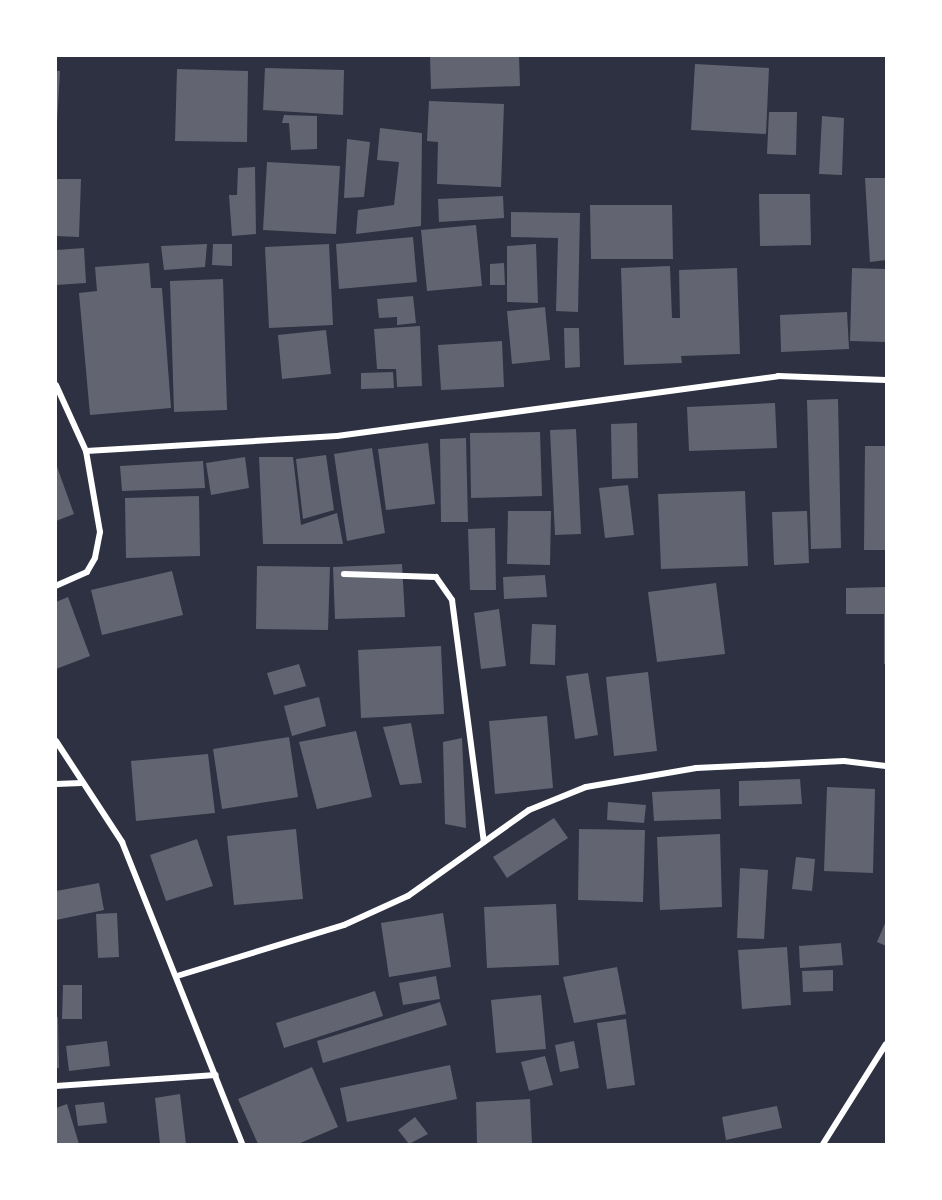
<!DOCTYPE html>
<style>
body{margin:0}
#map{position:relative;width:942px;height:1200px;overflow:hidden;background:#2d3142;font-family:"PT Sans Narrow",sans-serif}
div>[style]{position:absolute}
.building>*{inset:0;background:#626471}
.minor>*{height:6px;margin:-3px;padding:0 3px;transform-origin:3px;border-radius:3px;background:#fff}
span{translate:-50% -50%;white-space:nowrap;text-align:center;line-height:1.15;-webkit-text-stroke:6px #fff;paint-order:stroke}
.frame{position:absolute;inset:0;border:57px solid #fff;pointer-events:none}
</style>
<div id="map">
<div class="building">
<i style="clip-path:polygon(430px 56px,519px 56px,520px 86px,431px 89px)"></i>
<i style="clip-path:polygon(695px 64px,769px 68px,766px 134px,691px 130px)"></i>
<i style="clip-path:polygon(265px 68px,344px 70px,343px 115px,263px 110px)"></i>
<i style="clip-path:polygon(177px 69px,248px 71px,247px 142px,175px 141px)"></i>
<i style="clip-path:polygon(56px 71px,60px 71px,57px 123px,56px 123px)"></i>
<i style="clip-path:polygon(429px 101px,504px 104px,501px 187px,437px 184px,438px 142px,427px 141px)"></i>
<i style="clip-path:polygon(769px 112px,797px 112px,796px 155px,767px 154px)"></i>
<i style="clip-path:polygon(284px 115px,317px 116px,317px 149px,291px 150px,289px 123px,282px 123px)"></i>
<i style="clip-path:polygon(822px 116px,844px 118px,842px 175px,819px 174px)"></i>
<i style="clip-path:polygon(380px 128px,422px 133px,421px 226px,356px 234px,358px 210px,394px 205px,399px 162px,377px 160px)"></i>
<i style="clip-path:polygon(347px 139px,370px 142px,364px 197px,344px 198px)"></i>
<i style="clip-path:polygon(267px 162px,340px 166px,336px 234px,263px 230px)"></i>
<i style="clip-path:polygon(255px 167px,256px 234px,232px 236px,229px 195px,237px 195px,238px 168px)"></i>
<i style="clip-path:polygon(865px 178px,886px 178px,886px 260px,870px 262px)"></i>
<i style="clip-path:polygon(56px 179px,81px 179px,79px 237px,56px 236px)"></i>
<i style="clip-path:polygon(759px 194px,810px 194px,811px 245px,760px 246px)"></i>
<i style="clip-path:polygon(503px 196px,504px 218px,439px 222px,438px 199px)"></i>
<i style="clip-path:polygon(590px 205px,672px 205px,673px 259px,591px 259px)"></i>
<i style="clip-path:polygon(511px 212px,580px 213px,578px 312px,556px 311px,558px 238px,511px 237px)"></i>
<i style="clip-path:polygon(476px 225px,482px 286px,427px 291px,421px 230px)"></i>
<i style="clip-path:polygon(413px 237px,417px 282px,339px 289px,336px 244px)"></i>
<i style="clip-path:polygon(207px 244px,205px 267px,164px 270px,161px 246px)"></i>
<i style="clip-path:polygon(213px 244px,232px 244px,232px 266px,212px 265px)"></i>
<i style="clip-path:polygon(329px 244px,333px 325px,269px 328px,265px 247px)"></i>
<i style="clip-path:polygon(536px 244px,538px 303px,507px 302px,507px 246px)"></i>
<i style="clip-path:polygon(84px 248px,86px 283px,56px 285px,56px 250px)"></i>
<i style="clip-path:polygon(149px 263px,151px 288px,162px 288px,171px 408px,90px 415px,79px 293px,97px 291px,95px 267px)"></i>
<i style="clip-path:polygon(504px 263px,505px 285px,490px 285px,490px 264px)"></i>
<i style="clip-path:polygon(670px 266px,672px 318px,680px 318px,679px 270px,737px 268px,740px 354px,681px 356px,682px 363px,624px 365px,621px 268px)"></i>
<i style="clip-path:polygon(852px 268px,886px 269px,886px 342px,850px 341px)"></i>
<i style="clip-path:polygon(223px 279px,227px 410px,174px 412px,170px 281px)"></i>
<i style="clip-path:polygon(413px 296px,416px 323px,397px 325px,397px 317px,379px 318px,377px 299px)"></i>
<i style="clip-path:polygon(545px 307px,550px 360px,512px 364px,507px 311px)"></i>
<i style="clip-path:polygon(847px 312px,849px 349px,781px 352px,780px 315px)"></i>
<i style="clip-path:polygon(420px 326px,422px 386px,397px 387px,396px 369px,377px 369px,374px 329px)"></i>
<i style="clip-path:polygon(564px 328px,579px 328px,580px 367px,565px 368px)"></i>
<i style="clip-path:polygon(326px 330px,331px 374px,282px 379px,278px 335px)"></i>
<i style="clip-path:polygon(502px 341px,504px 387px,441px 390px,438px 345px)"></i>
<i style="clip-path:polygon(393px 372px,394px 388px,361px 389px,361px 373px)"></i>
<i style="clip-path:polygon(838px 399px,841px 548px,811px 549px,807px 400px)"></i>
<i style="clip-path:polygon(775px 403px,777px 448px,689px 451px,687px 407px)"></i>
<i style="clip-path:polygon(637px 423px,638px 478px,612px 479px,611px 424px)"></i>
<i style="clip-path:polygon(576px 429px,581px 534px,555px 535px,550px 430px)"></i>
<i style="clip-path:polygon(540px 432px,542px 496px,471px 498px,470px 433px)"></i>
<i style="clip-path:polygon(466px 438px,468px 522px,441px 522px,440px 439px)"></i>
<i style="clip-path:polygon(428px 443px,435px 504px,386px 510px,378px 449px)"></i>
<i style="clip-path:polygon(865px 446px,886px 446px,886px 550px,864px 550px)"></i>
<i style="clip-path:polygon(372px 448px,385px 533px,347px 541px,334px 454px)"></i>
<i style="clip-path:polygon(326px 455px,334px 510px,303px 519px,296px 459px)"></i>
<i style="clip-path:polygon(245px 457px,249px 488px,211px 495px,206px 463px)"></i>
<i style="clip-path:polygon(259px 457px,293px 457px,301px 525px,337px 513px,343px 544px,263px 544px)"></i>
<i style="clip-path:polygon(203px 461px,205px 488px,122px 491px,120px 466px)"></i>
<i style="clip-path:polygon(56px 464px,74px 514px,56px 521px)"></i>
<i style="clip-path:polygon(628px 485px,634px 535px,605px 538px,599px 488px)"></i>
<i style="clip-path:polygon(745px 491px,748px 566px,661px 569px,658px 494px)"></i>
<i style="clip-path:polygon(199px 496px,200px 556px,126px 558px,125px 498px)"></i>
<i style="clip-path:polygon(508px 511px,551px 511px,550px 565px,507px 564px)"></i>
<i style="clip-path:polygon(807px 511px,809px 563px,774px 565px,772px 512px)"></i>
<i style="clip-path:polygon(495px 528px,496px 590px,470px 590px,468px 529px)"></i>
<i style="clip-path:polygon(402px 564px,405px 617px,335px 619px,333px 567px)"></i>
<i style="clip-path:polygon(257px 566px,330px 567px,328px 630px,256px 629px)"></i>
<i style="clip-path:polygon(172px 571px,183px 615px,102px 635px,91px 590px)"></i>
<i style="clip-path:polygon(545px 575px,547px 597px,504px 599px,503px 577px)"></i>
<i style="clip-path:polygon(716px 583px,725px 654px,657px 662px,648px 592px)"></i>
<i style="clip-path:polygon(886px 587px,886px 664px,884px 664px,884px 614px,846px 614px,846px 588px)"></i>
<i style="clip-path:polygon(68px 597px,90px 656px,56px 669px,56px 602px)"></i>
<i style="clip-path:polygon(499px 609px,506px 666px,481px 669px,474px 613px)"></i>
<i style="clip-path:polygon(532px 624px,556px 625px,555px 665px,530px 664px)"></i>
<i style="clip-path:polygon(441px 646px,444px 714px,361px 718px,358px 650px)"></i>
<i style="clip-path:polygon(299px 664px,306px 686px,274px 695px,267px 673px)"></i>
<i style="clip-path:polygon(648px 672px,657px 751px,614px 756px,606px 677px)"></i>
<i style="clip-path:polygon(588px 673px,598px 735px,575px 739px,566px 676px)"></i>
<i style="clip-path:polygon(319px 697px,326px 726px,292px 736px,284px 706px)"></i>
<i style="clip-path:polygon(547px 716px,553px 788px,495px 794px,489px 721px)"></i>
<i style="clip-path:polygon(411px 723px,422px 783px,400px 785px,383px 727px)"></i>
<i style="clip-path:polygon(356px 731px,372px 797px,317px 809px,299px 742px)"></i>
<i style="clip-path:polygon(289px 737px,298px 797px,222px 809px,213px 749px)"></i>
<i style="clip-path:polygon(462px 738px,466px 828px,445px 824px,443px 742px)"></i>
<i style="clip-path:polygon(208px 754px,215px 813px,136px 821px,131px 761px)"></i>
<i style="clip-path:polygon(800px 779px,802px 804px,739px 806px,739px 781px)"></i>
<i style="clip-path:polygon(827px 787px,875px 789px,873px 873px,824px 871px)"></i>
<i style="clip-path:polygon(720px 789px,721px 819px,654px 821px,652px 792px)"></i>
<i style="clip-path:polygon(608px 802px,646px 805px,644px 823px,607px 820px)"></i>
<i style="clip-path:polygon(554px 818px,568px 838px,507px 878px,493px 857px)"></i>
<i style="clip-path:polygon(296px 829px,303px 899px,234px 905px,227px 836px)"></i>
<i style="clip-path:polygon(579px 829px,645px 830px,643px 902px,578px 900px)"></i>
<i style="clip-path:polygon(720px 834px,722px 907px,660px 910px,657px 837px)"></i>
<i style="clip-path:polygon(197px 839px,213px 886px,166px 901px,150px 855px)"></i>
<i style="clip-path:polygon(796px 857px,815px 859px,812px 891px,792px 889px)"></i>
<i style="clip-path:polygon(740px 868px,768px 870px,764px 939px,737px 938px)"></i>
<i style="clip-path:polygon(99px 883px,104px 910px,56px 920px,56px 891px)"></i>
<i style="clip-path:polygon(556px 904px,559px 965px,487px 968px,484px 907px)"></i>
<i style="clip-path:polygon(117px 913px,119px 957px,98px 958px,96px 914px)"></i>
<i style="clip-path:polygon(443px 913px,451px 967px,389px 977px,381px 923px)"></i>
<i style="clip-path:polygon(886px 921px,886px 946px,877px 942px)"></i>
<i style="clip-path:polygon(841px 943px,843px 965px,800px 968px,799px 946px)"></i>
<i style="clip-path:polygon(787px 947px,791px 1005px,742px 1009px,738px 950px)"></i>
<i style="clip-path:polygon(617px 967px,626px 1014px,574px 1023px,563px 977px)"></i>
<i style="clip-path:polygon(833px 970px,833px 991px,803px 992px,802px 971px)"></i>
<i style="clip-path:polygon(436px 976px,440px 999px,403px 1005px,399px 983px)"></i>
<i style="clip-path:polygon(63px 985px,82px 985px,82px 1019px,62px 1019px)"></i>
<i style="clip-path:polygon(375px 991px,383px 1016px,284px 1048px,276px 1023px)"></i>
<i style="clip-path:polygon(541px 995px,546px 1049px,496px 1053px,491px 1000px)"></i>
<i style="clip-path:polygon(440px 1002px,447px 1025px,323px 1063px,317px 1041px)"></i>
<i style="clip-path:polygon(56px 1017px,58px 1017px,59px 1068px,56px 1068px)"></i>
<i style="clip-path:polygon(626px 1019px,635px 1085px,607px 1089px,597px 1023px)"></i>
<i style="clip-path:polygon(107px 1041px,110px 1066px,69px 1071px,66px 1046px)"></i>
<i style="clip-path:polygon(574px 1041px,579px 1068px,560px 1072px,555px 1045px)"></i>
<i style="clip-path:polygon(545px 1056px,553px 1085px,529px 1091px,521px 1062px)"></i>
<i style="clip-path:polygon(450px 1065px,457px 1099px,347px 1122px,340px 1088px)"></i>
<i style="clip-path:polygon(312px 1067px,338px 1127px,298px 1144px,258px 1144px,238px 1099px)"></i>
<i style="clip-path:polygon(180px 1094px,186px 1144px,160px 1144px,155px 1098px)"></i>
<i style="clip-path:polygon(530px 1099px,532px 1144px,477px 1144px,476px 1102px)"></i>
<i style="clip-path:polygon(104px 1102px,107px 1123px,78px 1126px,75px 1105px)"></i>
<i style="clip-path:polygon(67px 1104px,79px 1144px,56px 1144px,56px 1108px)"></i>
<i style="clip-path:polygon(777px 1106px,782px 1128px,726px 1140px,722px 1117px)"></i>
<i style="clip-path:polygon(415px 1117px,428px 1134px,409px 1144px,398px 1130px)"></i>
</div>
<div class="minor">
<i style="left:56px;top:385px;width:72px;rotate:65.6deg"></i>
<i style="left:86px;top:451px;width:82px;rotate:80.2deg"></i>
<i style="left:100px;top:532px;width:26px;rotate:101deg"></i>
<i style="left:95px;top:558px;width:16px;rotate:120deg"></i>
<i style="left:87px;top:572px;width:34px;rotate:156deg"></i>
<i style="left:86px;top:451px;width:251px;rotate:-3.4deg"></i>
<i style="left:337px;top:436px;width:445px;rotate:-7.7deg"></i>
<i style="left:778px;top:376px;width:108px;rotate:2.1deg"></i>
<i style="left:344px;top:574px;width:92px;rotate:1.9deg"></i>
<i style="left:436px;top:577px;width:28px;rotate:55deg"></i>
<i style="left:452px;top:600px;width:244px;rotate:82.5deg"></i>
<i style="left:56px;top:741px;width:121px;rotate:56.8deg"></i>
<i style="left:122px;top:842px;width:325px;rotate:68.3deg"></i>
<i style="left:56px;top:784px;width:26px;rotate:-2deg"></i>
<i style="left:177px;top:976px;width:175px;rotate:-17deg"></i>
<i style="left:344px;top:925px;width:70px;rotate:-24.4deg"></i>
<i style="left:408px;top:896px;width:148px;rotate:-35.4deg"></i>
<i style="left:529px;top:810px;width:61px;rotate:-22deg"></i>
<i style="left:586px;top:787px;width:112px;rotate:-9.8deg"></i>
<i style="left:696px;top:768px;width:148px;rotate:-2.7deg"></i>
<i style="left:844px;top:761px;width:42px;rotate:6.8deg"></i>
<i style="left:56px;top:1086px;width:160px;rotate:-3.9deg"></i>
<i style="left:823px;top:1144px;width:118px;rotate:-57.8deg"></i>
</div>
<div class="frame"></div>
</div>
